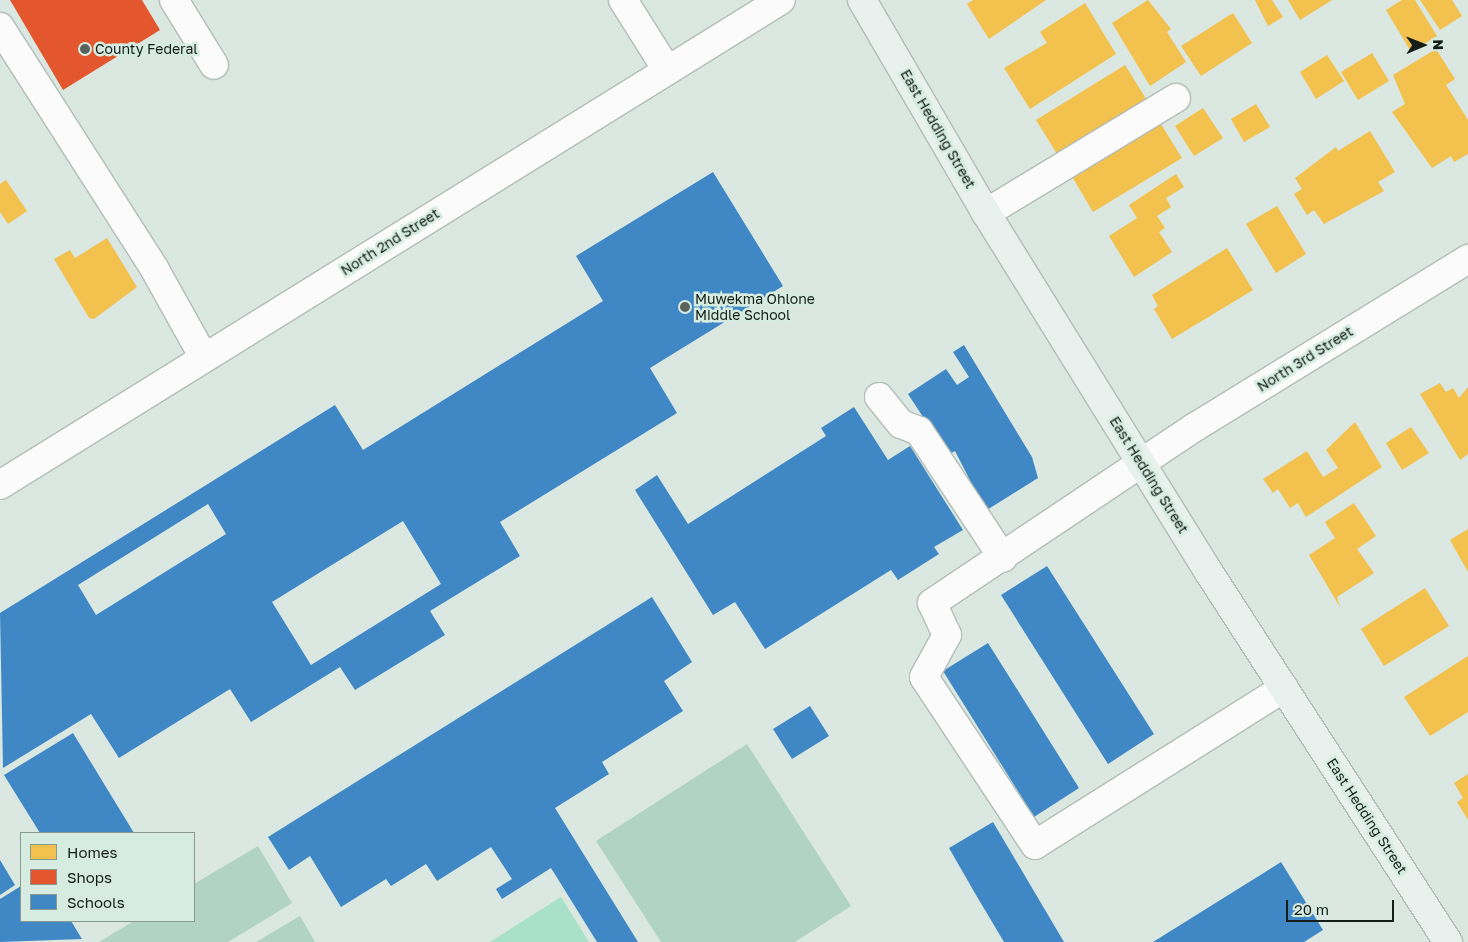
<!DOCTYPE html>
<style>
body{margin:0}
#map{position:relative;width:1468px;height:942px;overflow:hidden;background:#dbe7e1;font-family:"Golos Text",sans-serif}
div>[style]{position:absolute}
.green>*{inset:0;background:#b1d3c3}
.water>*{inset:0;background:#a8e1c7}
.homes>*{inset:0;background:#f2c14e}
.shops>*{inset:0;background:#e4572e}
.schools>*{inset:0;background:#3f88c5}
.roads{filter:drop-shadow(1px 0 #b3bdb8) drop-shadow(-1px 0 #b3bdb8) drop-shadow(0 1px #b3bdb8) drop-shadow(0 -1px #b3bdb8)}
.minor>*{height:28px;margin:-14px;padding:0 14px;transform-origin:14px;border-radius:14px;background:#fafbfa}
.major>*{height:28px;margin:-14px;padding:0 14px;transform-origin:14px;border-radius:14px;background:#e8f1ed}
.dots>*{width:14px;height:14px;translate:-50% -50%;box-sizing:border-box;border:2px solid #d6ece1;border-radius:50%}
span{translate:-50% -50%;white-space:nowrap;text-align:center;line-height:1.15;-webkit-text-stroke:5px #d6ece1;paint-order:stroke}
.poi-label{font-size:14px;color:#151d19}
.left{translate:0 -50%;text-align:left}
.street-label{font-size:14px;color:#151d19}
.legend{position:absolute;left:20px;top:832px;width:175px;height:90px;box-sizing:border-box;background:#d6ece1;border:1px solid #899991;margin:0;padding:6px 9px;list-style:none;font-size:15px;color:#151d19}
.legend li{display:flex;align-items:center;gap:10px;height:25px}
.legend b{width:25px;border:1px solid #899991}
.north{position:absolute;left:1398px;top:20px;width:50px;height:50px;-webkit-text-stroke:4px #d6ece1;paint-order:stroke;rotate:89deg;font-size:14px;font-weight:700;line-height:20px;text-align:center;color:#151d19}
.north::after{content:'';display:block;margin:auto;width:18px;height:22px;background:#151d19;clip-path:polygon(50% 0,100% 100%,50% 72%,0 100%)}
.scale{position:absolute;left:1286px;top:900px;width:108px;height:22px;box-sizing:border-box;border:2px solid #151d19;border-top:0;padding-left:6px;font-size:15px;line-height:18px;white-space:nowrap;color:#151d19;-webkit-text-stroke:4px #d6ece1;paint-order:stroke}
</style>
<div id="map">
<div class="green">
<i style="clip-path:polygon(747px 744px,851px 906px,795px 942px,661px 942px,596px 841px)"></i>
<i style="clip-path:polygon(258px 846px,292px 903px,228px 942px,99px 942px,134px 921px,194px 921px,194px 884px)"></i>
<i style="clip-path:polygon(300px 916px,315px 942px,256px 942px)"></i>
</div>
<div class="water">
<i style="clip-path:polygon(561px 897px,589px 942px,490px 942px)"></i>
</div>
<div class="homes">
<i style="clip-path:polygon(973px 0,1046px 0,989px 39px,967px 4px)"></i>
<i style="clip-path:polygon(1148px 0,1171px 29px,1167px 32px,1186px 62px,1150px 86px,1112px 23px)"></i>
<i style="clip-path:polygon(1255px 0,1272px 0,1283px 17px,1268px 26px)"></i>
<i style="clip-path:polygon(1288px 0,1332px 0,1300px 20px)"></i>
<i style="clip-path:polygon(1402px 0,1415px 0,1437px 36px,1411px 52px,1386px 10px)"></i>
<i style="clip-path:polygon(1420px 0,1452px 0,1462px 16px,1440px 30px)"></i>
<i style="clip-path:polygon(1085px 3px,1116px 54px,1030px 109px,1004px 68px,1047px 43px,1040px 32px)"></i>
<i style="clip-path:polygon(1233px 13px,1252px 43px,1201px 76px,1181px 46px)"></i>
<i style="clip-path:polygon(1436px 49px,1455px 79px,1446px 85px,1468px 120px,1468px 154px,1454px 162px,1451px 156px,1432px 168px,1392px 112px,1405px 104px,1393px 75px)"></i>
<i style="clip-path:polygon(1372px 53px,1389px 81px,1358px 100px,1341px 72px)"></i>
<i style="clip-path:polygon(1327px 55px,1344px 81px,1316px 99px,1300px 72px)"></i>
<i style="clip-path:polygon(1125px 65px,1148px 102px,1059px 157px,1036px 120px)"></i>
<i style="clip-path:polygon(1256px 104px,1270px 127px,1244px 142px,1231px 119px)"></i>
<i style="clip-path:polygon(1203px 108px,1223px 138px,1194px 156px,1175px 126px)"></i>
<i style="clip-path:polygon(1159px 121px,1182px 158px,1093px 212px,1071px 175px)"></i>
<i style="clip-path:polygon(1370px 131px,1395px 172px,1378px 182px,1384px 191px,1324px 224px,1314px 210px,1307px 215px,1294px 194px,1302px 189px,1295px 178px,1336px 147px,1338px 151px)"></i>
<i style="clip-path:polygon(1176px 174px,1184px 187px,1166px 198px,1171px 207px,1157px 216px,1165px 228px,1159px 232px,1172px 252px,1134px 277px,1109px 236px,1137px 218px,1129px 205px)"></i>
<i style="clip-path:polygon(6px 180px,27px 211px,8px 224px,0 212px,0 184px)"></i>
<i style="clip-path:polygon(1277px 206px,1306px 254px,1276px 273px,1246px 224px)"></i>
<i style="clip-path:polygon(107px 238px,137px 287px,94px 319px,89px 318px,54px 259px,70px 250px,75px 258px)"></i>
<i style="clip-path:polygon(1227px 248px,1253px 290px,1172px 339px,1154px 309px,1158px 306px,1152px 295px)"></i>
<i style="clip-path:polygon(1440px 383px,1446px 392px,1453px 388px,1459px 398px,1468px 387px,1468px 454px,1460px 460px,1420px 394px)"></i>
<i style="clip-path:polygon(1355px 422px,1382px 467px,1306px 517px,1298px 503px,1290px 508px,1278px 489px,1273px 493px,1263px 479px,1307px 451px,1323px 477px,1338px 468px,1326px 450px)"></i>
<i style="clip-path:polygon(1411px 427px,1429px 453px,1402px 470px,1386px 443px)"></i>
<i style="clip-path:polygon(1354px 503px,1376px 536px,1357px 549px,1374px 573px,1337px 597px,1340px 607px,1309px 555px,1335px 538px,1325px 522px)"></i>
<i style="clip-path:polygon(1468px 529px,1468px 572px,1450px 540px)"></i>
<i style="clip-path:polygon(1425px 588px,1449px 626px,1384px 666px,1361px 629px)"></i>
<i style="clip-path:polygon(1468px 656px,1468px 712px,1430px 736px,1404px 697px)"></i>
<i style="clip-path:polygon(1468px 774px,1468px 820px,1457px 802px,1463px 798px,1454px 783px)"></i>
</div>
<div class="shops">
<i style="clip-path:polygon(10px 0,142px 0,160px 30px,63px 90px)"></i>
</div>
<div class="schools">
<i style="clip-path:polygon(evenodd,713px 172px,783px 286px,650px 368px,677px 413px,500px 522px,520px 556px,430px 611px,445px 635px,355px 690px,340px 667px,251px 722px,230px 689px,119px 758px,91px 714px,3px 768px,0 613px,335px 405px,363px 450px,603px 301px,576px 256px,713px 172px,208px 504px,226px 534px,96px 615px,78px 585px,208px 504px,713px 172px,403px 521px,441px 584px,311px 665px,272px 602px,403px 521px)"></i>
<i style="clip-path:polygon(964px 345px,1032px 457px,1038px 478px,982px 513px,966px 496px,973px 486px,955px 451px,948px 455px,908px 394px,946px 369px,957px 385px,969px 377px,953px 352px)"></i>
<i style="clip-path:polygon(854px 407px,888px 460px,910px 446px,963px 530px,934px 547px,939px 554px,898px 580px,891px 570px,765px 649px,735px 602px,713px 615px,635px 490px,657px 475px,688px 524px,826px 436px,821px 428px)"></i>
<i style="clip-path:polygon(1047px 566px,1154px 734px,1108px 764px,1001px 595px)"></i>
<i style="clip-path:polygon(652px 597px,692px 662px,664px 681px,683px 711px,602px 762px,609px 774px,555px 808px,638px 942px,597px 942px,551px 868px,502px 899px,496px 889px,512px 879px,491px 847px,437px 881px,426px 864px,391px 886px,386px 879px,341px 907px,310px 856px,289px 870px,268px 837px)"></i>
<i style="clip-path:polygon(988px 643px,1079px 788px,1034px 817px,943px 671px)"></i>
<i style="clip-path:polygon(810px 706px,829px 736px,792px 759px,773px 729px)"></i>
<i style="clip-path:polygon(73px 733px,134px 833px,40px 833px,4px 775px)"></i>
<i style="clip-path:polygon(993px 822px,1064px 942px,1004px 942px,976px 895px,949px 848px)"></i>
<i style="clip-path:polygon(0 860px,15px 885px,0 895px)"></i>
<i style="clip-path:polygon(1281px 862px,1323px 930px,1304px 942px,1153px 942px)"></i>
<i style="clip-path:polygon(21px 886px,21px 921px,71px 921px,82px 939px,0 942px,0 899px)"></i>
</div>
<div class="roads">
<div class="minor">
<i style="left:174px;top:0;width:76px;rotate:58.4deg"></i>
<i style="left:623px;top:0;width:83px;rotate:57.8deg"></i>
<i style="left:0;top:27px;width:286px;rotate:57.4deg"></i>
<i style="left:154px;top:268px;width:103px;rotate:60.9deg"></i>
<i style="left:986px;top:213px;width:222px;rotate:-31.2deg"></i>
<i style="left:879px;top:397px;width:35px;rotate:51deg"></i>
<i style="left:901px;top:424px;width:19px;rotate:21deg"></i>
<i style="left:919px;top:431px;width:152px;rotate:56.5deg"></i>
<i style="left:0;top:485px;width:919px;rotate:-31.84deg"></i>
<i style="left:1284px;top:688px;width:294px;rotate:147.8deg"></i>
<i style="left:1035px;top:845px;width:201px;rotate:-123.5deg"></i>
<i style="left:924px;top:677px;width:48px;rotate:-61.3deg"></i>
<i style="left:947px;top:635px;width:35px;rotate:-115deg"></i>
<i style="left:932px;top:603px;width:316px;rotate:-33.8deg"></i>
<i style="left:1195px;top:427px;width:321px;rotate:-31.6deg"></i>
</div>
<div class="major">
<i style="left:862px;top:0;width:246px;rotate:59.8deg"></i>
<i style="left:986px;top:213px;width:421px;rotate:58.2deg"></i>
<i style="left:1208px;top:571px;width:442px;rotate:57.1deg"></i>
</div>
</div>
<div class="dots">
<i style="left:85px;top:49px;background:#5a645f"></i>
<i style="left:685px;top:307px;background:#5a645f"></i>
</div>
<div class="poi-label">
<span class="left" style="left:95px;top:49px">County Federal</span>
<span class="left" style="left:695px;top:307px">Muwekma Ohlone<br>Middle School</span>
</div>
<div class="street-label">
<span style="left:938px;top:129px;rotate:60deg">East Hedding Street</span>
<span style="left:390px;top:242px;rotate:-32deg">North 2nd Street</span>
<span style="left:1305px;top:359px;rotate:-32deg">North 3rd Street</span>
<span style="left:1149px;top:475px;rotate:58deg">East Hedding Street</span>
<span style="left:1367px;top:816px;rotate:57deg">East Hedding Street</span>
</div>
<ul class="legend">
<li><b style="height:14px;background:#f2c14e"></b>Homes</li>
<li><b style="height:14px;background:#e4572e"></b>Shops</li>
<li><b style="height:14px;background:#3f88c5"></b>Schools</li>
</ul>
<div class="north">N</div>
<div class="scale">20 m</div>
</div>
